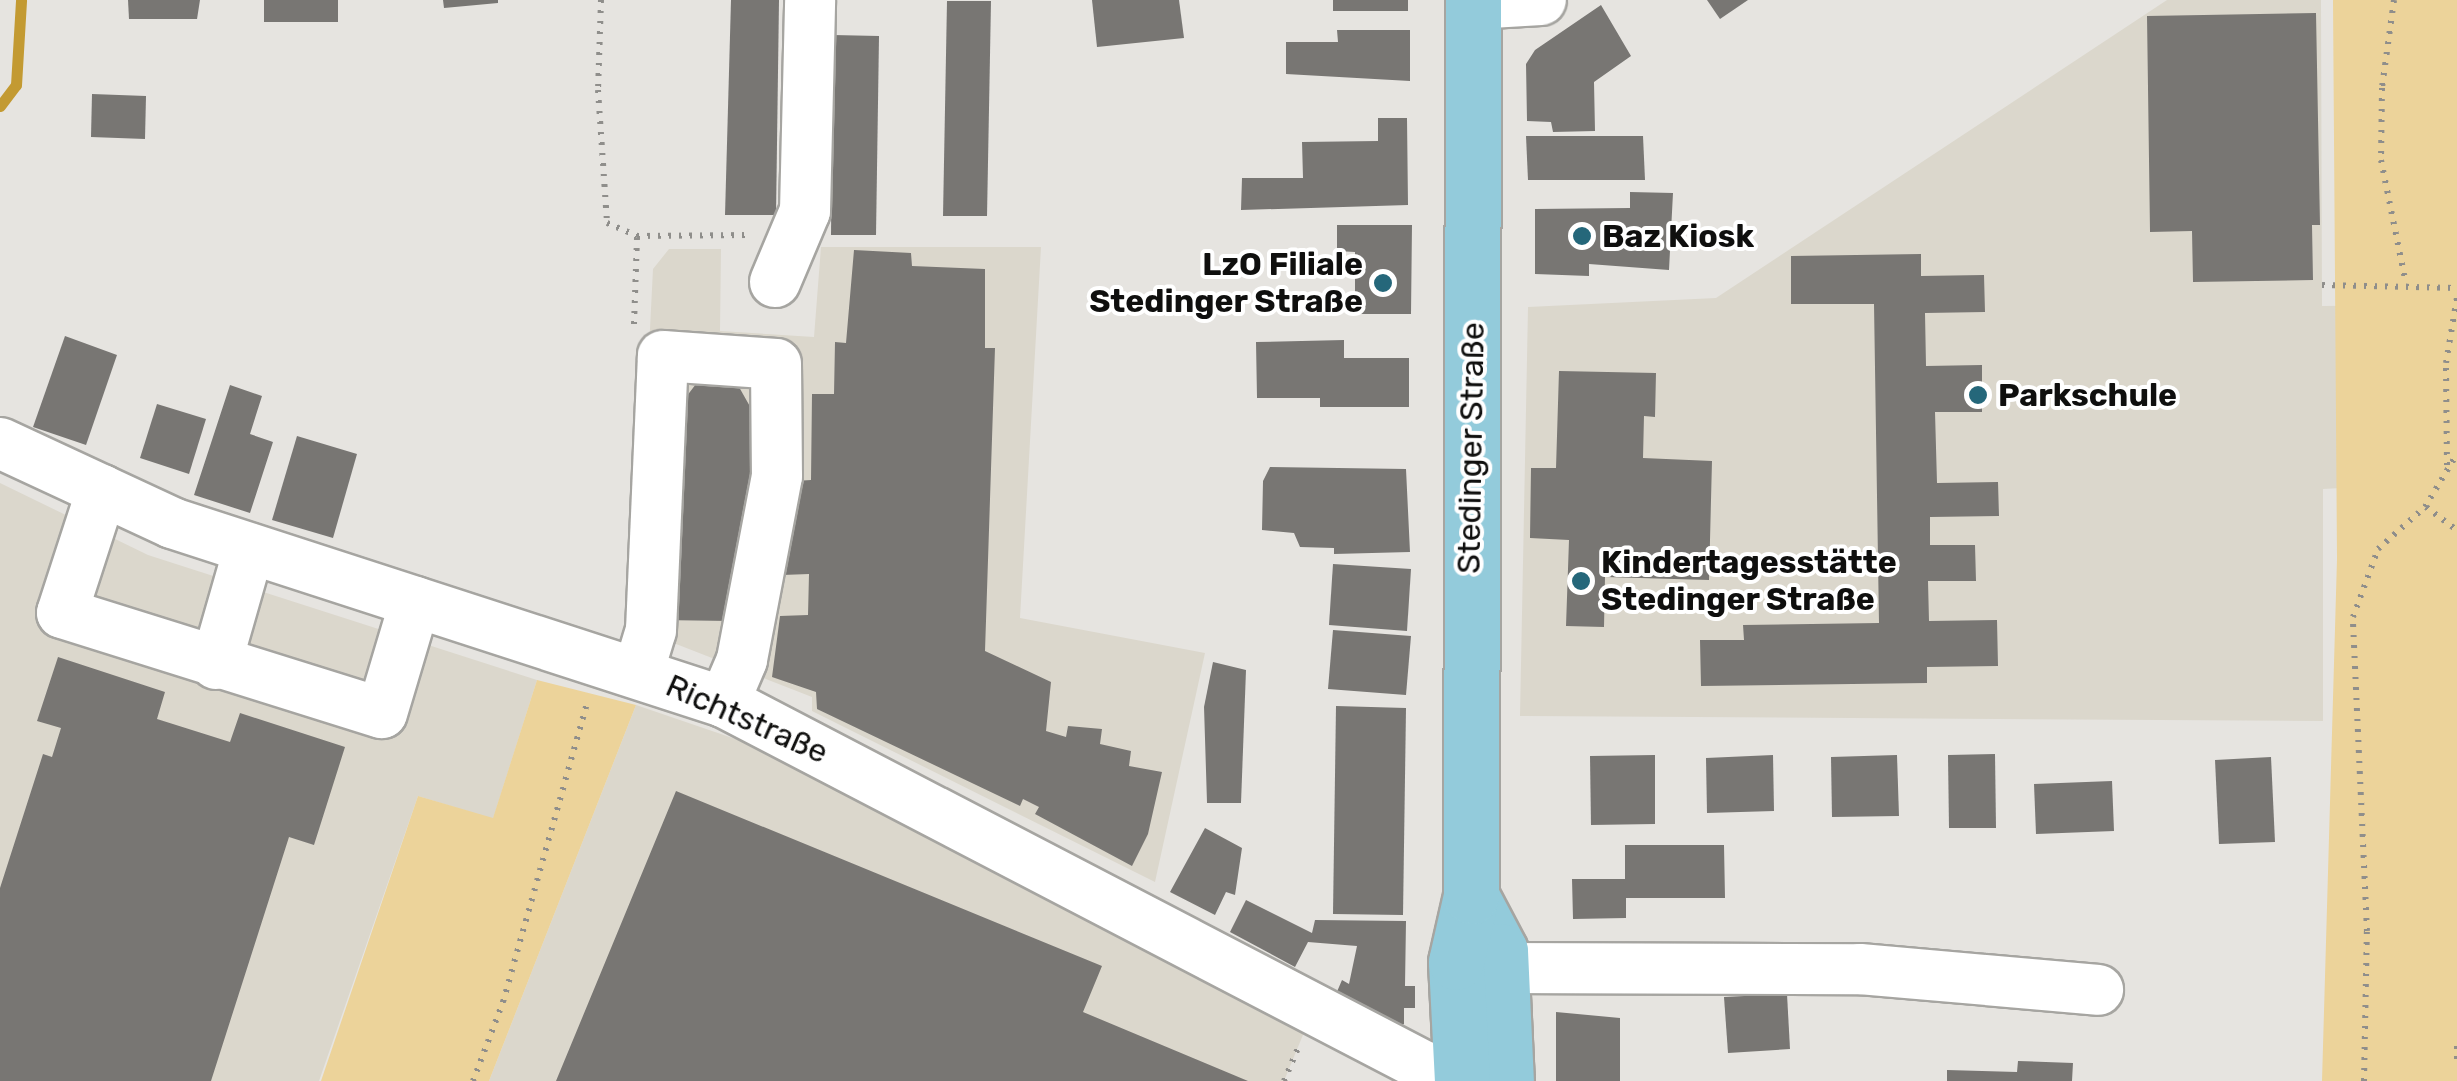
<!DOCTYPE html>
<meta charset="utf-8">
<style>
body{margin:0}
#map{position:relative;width:2457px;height:1081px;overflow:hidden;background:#e6e4e0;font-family:Rubik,sans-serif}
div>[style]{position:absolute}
.built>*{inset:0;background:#dbd7cc}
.green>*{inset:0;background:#ecd39a}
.stream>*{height:11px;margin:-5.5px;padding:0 5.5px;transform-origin:5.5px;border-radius:5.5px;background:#c39a32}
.building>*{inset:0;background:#787673}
.path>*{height:6px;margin-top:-3px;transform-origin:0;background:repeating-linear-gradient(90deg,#8f8e8b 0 2.5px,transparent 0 10.5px)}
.roads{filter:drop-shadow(2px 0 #a6a5a1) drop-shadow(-2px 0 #a6a5a1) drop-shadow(0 2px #a6a5a1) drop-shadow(0 -2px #a6a5a1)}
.minor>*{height:50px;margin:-25px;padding:0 25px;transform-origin:25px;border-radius:25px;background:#fff}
.major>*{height:55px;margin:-27.5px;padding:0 27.5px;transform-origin:27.5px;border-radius:27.5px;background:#93cbdb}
.dots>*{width:28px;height:28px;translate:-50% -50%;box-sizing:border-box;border:5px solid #fff;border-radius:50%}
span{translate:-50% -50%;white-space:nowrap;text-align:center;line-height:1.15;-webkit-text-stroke:8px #fff;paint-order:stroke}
.poi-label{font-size:32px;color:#0f0f0e;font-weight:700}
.left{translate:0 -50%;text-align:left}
.right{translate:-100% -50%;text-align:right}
.street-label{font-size:32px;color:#0f0f0e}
</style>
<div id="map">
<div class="built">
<i style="clip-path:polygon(2167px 0,2321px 0,2322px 306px,2429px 305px,2431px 483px,2323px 489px,2323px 721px,1520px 716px,1528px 307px,1716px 298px)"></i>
<i style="clip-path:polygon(821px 247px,1041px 247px,1020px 618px,1205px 653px,1155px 882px,812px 711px,812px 697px,635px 628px,653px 269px,669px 249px,721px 249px,720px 331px,814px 337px)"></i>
<i style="clip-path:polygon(0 483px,148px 555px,537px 680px,493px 819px,418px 796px,319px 1081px,0 1081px)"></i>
<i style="clip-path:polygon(636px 705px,785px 756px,1305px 1030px,1284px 1081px,489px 1081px)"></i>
</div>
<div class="green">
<i style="clip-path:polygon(2333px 0,2457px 0,2457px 1081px,2322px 1081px,2337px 559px)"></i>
<i style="clip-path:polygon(537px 680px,636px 705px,489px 1081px,321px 1081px,418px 796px,493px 818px)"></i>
</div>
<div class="stream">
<i style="left:0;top:106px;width:26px;rotate:-53deg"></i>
<i style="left:16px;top:85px;width:85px;rotate:-86.6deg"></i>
</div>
<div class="building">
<i style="clip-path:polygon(128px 0,200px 0,197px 19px,129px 19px)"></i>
<i style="clip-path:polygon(264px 0,338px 0,338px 22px,264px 22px)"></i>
<i style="clip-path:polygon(443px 0,498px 0,498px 3px,444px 8px)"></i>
<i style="clip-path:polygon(731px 0,779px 0,776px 215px,725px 215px)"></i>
<i style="clip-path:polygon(1092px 0,1179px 0,1184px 38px,1097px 47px)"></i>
<i style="clip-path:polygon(1333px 0,1408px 0,1408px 11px,1333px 11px)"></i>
<i style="clip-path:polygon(1707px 0,1748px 0,1720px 19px)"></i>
<i style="clip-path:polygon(947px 1px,991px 1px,987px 216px,943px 216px)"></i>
<i style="clip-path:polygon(1601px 5px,1631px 56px,1594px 82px,1595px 131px,1553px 132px,1551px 122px,1527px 121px,1526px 64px,1535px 50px)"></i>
<i style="clip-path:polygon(2316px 13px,2320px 225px,2312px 225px,2313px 280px,2193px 282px,2192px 231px,2150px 232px,2147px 16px)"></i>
<i style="clip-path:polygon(1337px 30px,1410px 30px,1410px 81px,1286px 74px,1286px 42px,1338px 42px)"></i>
<i style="clip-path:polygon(833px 35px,879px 36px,876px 235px,831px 235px)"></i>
<i style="clip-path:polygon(92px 94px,146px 96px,145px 139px,91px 137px)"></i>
<i style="clip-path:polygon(1378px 118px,1407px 118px,1408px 205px,1241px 210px,1242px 178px,1303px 178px,1302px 142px,1378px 141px)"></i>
<i style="clip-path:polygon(1526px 136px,1643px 136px,1645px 180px,1528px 180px)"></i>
<i style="clip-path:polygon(1630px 192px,1673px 193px,1669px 270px,1589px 264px,1589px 276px,1535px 274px,1535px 209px,1630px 208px)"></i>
<i style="clip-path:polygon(1337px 225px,1412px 225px,1411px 314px,1355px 314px,1355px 252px,1337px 251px)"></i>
<i style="clip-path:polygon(854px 250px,911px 253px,912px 266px,985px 269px,985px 348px,995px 348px,985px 651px,1051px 682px,1046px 731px,1066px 737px,1068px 726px,1102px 729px,1100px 744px,1131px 751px,1129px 766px,1162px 772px,1148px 834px,1132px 866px,1035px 814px,1039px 807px,1023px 799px,1020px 806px,817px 709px,816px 692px,772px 677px,780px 616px,808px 615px,809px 574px,733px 577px,730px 621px,660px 620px,667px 422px,696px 384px,739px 387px,761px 426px,761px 483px,811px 480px,812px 394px,834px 394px,835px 342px,846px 343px)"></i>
<i style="clip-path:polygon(1921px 254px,1921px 276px,1984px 275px,1985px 312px,1925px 313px,1926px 366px,1982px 365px,1982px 412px,1935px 412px,1937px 483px,1998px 482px,1999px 516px,1930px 517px,1930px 545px,1975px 545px,1976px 581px,1928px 581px,1929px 621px,1997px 620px,1998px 666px,1927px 667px,1927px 683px,1701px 686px,1700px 640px,1744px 640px,1743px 625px,1879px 623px,1874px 304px,1791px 304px,1791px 256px)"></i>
<i style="clip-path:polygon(65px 336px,117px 355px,86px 445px,33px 427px)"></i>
<i style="clip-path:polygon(1344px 340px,1344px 358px,1409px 358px,1409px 407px,1320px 407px,1320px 398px,1257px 398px,1256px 342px)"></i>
<i style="clip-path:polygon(1559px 371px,1656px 373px,1655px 417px,1644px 416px,1643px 458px,1712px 461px,1709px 580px,1605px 577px,1604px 627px,1566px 626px,1569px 540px,1530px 538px,1531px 468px,1556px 468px)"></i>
<i style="clip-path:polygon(230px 385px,262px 396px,250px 434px,273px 442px,250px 513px,194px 495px)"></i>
<i style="clip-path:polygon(157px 404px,206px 419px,189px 474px,140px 458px)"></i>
<i style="clip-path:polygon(297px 436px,357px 454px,333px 538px,272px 520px)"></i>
<i style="clip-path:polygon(1270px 467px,1406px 469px,1410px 552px,1334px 554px,1334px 548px,1300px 547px,1294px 533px,1262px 530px,1263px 481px)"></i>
<i style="clip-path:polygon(1333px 564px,1411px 569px,1407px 631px,1329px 625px)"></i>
<i style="clip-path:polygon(1333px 630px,1411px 636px,1406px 695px,1328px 689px)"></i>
<i style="clip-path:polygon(58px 657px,165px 692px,157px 719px,230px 742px,240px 713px,345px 747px,314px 845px,289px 837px,211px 1081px,0 1081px,0 888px,43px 754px,52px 757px,61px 728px,37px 721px)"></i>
<i style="clip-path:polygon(1213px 662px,1246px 670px,1241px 803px,1207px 803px,1204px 707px)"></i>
<i style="clip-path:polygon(1336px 706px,1406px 708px,1403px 915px,1333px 914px)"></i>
<i style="clip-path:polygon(1995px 754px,1996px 828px,1949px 828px,1948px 755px)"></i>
<i style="clip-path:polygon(1655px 755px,1655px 824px,1591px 825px,1590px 756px)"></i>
<i style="clip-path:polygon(1773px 755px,1774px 811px,1707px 813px,1706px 758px)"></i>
<i style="clip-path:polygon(1897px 755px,1899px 816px,1832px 817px,1831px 757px)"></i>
<i style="clip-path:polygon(2271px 757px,2275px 842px,2219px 844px,2215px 760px)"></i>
<i style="clip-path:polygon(2112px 781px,2114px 831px,2036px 834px,2034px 784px)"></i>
<i style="clip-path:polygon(676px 791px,1102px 966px,1083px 1012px,1248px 1081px,556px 1081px)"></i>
<i style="clip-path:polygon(1205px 828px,1242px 848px,1235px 895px,1226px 892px,1215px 915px,1170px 892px)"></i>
<i style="clip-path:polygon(1625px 845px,1724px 845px,1725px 898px,1626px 898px,1626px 918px,1573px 919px,1572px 879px,1625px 879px)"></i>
<i style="clip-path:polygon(1246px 900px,1312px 933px,1315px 920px,1406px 921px,1405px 986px,1415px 986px,1415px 1008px,1404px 1008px,1404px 1024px,1395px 1030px,1336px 994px,1342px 980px,1349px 984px,1357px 946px,1308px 942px,1295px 967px,1230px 932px)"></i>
<i style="clip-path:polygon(1787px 994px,1790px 1049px,1728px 1053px,1724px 997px)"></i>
<i style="clip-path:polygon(1556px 1012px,1620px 1018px,1620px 1081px,1556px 1081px)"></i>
<i style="clip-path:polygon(2018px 1061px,2073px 1063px,2072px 1081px,1947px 1081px,1947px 1070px,2017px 1072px)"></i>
</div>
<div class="path">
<i style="left:601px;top:0;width:90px;rotate:91.9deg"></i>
<i style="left:598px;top:90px;width:133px;rotate:86.1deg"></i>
<i style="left:607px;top:223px;width:33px;rotate:23deg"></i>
<i style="left:637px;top:236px;width:112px;rotate:-0.5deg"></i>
<i style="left:2394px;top:0;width:89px;rotate:97.8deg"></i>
<i style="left:2382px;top:88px;width:72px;rotate:90.8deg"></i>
<i style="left:2381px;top:160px;width:126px;rotate:78.6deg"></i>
<i style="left:2322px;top:285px;width:135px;rotate:1.3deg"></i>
<i style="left:634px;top:324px;width:88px;rotate:-88deg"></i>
<i style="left:2447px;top:465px;width:102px;rotate:-90.6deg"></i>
<i style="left:2446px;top:363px;width:67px;rotate:-80.5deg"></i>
<i style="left:2426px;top:507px;width:39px;rotate:37deg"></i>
<i style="left:2457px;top:1046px;width:20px;rotate:90deg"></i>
<i style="left:473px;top:1081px;width:85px;rotate:-69.2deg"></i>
<i style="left:503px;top:1002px;width:314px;rotate:-74.3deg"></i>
<i style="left:1284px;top:1081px;width:39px;rotate:-67deg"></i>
<i style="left:2364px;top:1081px;width:150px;rotate:-88.9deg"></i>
<i style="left:2367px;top:931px;width:314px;rotate:-92.6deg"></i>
<i style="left:2353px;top:617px;width:72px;rotate:-69.8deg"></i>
<i style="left:2378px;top:549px;width:63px;rotate:-41.8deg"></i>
<i style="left:2425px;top:507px;width:62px;rotate:-58.9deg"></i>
</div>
<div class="roads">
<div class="minor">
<i style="left:1473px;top:4px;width:68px;rotate:-3.4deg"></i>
<i style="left:775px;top:282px;width:77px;rotate:-67.1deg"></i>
<i style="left:805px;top:211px;width:211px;rotate:-88.6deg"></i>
<i style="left:0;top:443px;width:190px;rotate:24.9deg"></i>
<i style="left:172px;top:523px;width:580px;rotate:17.97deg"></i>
<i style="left:724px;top:702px;width:793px;rotate:27.5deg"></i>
<i style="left:1427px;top:1068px;width:34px;rotate:-2deg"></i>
<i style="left:102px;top:490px;width:129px;rotate:108deg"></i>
<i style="left:62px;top:613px;width:335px;rotate:17.4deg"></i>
<i style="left:382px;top:713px;width:116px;rotate:-73.4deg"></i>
<i style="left:216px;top:664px;width:120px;rotate:-74deg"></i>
<i style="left:638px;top:673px;width:45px;rotate:-73.2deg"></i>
<i style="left:651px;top:630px;width:274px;rotate:-87.5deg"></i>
<i style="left:663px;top:356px;width:113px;rotate:4deg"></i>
<i style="left:776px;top:364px;width:112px;rotate:89.5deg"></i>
<i style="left:777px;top:476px;width:187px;rotate:100.8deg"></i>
<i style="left:742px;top:660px;width:46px;rotate:113.2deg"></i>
<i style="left:1500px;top:968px;width:360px;rotate:0.2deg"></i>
<i style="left:1860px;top:969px;width:239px;rotate:5deg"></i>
</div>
<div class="major">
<i style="left:1471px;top:896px;width:62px;rotate:62.2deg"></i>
<i style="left:1500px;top:951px;width:130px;rotate:87.4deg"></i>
<i style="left:1462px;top:1081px;width:119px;rotate:-92.9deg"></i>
<i style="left:1456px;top:962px;width:68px;rotate:-77.2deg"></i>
<i style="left:1471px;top:896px;width:896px;rotate:-89.87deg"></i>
</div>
</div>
<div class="dots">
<i style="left:1582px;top:236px;background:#25677a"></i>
<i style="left:1383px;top:283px;background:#25677a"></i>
<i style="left:1978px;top:395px;background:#25677a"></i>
<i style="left:1581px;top:581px;background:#25677a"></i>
</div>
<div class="poi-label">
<span class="left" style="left:1602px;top:236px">Baz Kiosk</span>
<span class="right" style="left:1363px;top:283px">LzO Filiale<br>Stedinger Straße</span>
<span class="left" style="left:1998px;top:395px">Parkschule</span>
<span class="left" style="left:1601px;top:581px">Kindertagesstätte<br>Stedinger Straße</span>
</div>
<div class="street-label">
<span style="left:1471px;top:448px;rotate:-89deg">Stedinger Straße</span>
<span style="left:747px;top:719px;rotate:24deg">Richtstraße</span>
</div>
</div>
